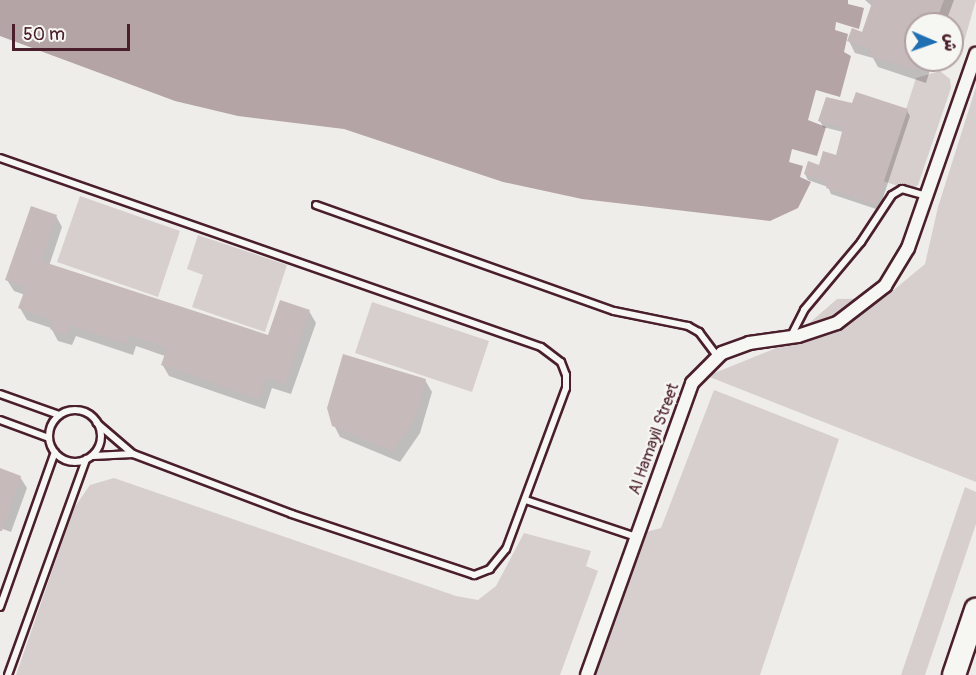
<!DOCTYPE html>
<meta charset="utf-8">
<style>
body{margin:0}
#map{position:relative;width:976px;height:675px;overflow:hidden;background:#efedea;font-family:Pangolin,"Playpen Sans Arabic",sans-serif}
div>[style]{position:absolute}
.green>*{inset:0;background:#d7cfce}
.water>*{inset:0;background:#b4a4a5}
.shadow>*{inset:0;background:#0003}
.building>*{inset:0;background:#c6babb}
.roads{filter:drop-shadow(2px 0 #4a1f2b) drop-shadow(-2px 0 #4a1f2b) drop-shadow(0 2px #4a1f2b) drop-shadow(0 -2px #4a1f2b)}
.lane>*{height:6px;margin:-3px;padding:0 3px;transform-origin:3px;border-radius:3px;background:#f6f6f2}
.lane>.ring{margin:-3px;padding:0;box-sizing:content-box;background:none;border:6px solid #f6f6f2;border-radius:50%}
.street>*{height:12px;margin:-6px;padding:0 6px;transform-origin:6px;border-radius:6px;background:#f6f6f2}
.highway>*{height:22px;margin:-11px;padding:0 11px;transform-origin:11px;border-radius:11px;background:#f6f6f2}
span{translate:-50% -50%;white-space:nowrap;text-align:center;line-height:1.15;-webkit-text-stroke:4.5px #f6f6f2;paint-order:stroke}
.street-label{font-size:16px;color:#4a1f2b}
.north{position:absolute;left:904px;top:12px;width:60px;height:60px;box-sizing:border-box;background:#f6f6f2;border:2px solid #b1a0a2;border-radius:50%;rotate:92deg;font-size:16px;font-weight:700;line-height:24px;text-align:center;color:#4a1f2b}
.north::after{content:'';display:block;margin:auto;width:21px;height:27px;background:#1f6fb2;clip-path:polygon(50% 0,100% 100%,50% 72%,0 100%)}
.scale{position:absolute;left:12px;top:24px;width:118px;height:27px;box-sizing:border-box;border:3px solid #4a1f2b;border-top:0;padding-left:8px;font-size:18px;line-height:21px;white-space:nowrap;color:#4a1f2b;-webkit-text-stroke:4px #f6f6f2;paint-order:stroke}
</style>
<div id="map">
<div class="green">
<i style="clip-path:polygon(940px 0,976px 0,960px 56px,951px 61px,947px 60px,952px 60px,952px 24px,932px 24px)"></i>
<i style="clip-path:polygon(940px 71px,950px 79px,951px 88px,918px 185px,910px 190px,883px 181px,916px 78px)"></i>
<i style="clip-path:polygon(976px 87px,976px 482px,707px 376px,784px 345px,837px 299px,884px 298px,925px 264px,938px 207px)"></i>
<i style="clip-path:polygon(80px 196px,180px 231px,158px 297px,57px 262px)"></i>
<i style="clip-path:polygon(198px 235px,287px 265px,265px 332px,192px 307px,203px 275px,187px 269px)"></i>
<i style="clip-path:polygon(372px 302px,489px 341px,472px 392px,355px 353px)"></i>
<i style="clip-path:polygon(714px 390px,839px 439px,760px 675px,593px 675px,642px 533px,661px 528px)"></i>
<i style="clip-path:polygon(114px 478px,456px 596px,478px 600px,496px 586px,524px 533px,591px 551px,586px 566px,598px 571px,560px 675px,16px 675px,74px 508px,90px 485px)"></i>
<i style="clip-path:polygon(965px 487px,976px 492px,976px 524px,925px 675px,901px 675px)"></i>
</div>
<div class="water">
<i style="clip-path:polygon(0 0,848px 0,848px 4px,864px 8px,859px 29px,836px 22px,835px 30px,848px 34px,844px 52px,851px 56px,840px 97px,816px 90px,808px 120px,826px 127px,817px 156px,792px 149px,789px 162px,803px 166px,800px 177px,811px 182px,798px 208px,770px 221px,582px 199px,503px 182px,344px 129px,238px 116px,175px 101px,0 36px)"></i>
</div>
<div class="shadow">
<i style="clip-path:polygon(865px 0,954px 0,945px 24px,916px 24px,916px 60px,933px 60px,926px 83px,878px 67px,873px 58px,855px 53px,849px 41px,863px 34px,872px 6px)"></i>
<i style="clip-path:polygon(853px 105px,907px 111px,910px 116px,879px 210px,831px 194px,828px 187px,808px 180px,805px 174px,837px 157px,843px 132px,823px 127px,820px 121px)"></i>
<i style="clip-path:polygon(56px 216px,62px 227px,49px 266px,269px 337px,309px 311px,316px 323px,291px 394px,272px 388px,265px 409px,169px 376px,162px 364px,165px 356px,136px 346px,133px 355px,76px 336px,72px 345px,58px 341px,51px 328px,27px 320px,20px 308px,25px 295px,14px 291px,7px 280px)"></i>
<i style="clip-path:polygon(425px 380px,432px 392px,420px 433px,400px 462px,340px 437px,334px 425px)"></i>
<i style="clip-path:polygon(0 470px,20px 477px,27px 488px,11px 532px,0 528px)"></i>
</div>
<div class="building">
<i style="clip-path:polygon(873px 0,944px 0,935px 24px,916px 24px,916px 71px,869px 55px,871px 49px,847px 41px,852px 28px,862px 32px)"></i>
<i style="clip-path:polygon(856px 92px,908px 109px,876px 205px,826px 188px,828px 183px,804px 174px,808px 161px,819px 165px,823px 151px,836px 155px,843px 128px,818px 121px,826px 97px,852px 103px)"></i>
<i style="clip-path:polygon(31px 206px,57px 215px,41px 261px,268px 335px,280px 300px,310px 310px,285px 384px,266px 377px,259px 399px,161px 365px,167px 348px,130px 335px,126px 344px,69px 325px,66px 335px,50px 329px,53px 320px,18px 308px,26px 287px,5px 280px)"></i>
<i style="clip-path:polygon(343px 354px,426px 379px,414px 421px,393px 451px,332px 426px,327px 408px)"></i>
<i style="clip-path:polygon(0 468px,21px 476px,2px 531px,0 531px)"></i>
</div>
<div class="roads">
<div class="lane">
<i style="left:0;top:158px;width:573px;rotate:19.26deg"></i>
<i style="left:541px;top:347px;width:25px;rotate:37deg"></i>
<i style="left:561px;top:362px;width:14px;rotate:69deg"></i>
<i style="left:566px;top:375px;width:13px;rotate:90deg"></i>
<i style="left:566px;top:388px;width:172px;rotate:110.4deg"></i>
<i style="left:506px;top:549px;width:26px;rotate:129deg"></i>
<i style="left:490px;top:569px;width:17px;rotate:159deg"></i>
<i style="left:474px;top:575px;width:192px;rotate:-161.5deg"></i>
<i style="left:292px;top:514px;width:170px;rotate:-159.3deg"></i>
<i style="left:133px;top:454px;width:48px;rotate:-139.3deg"></i>
<i style="left:316px;top:205px;width:316px;rotate:19.6deg"></i>
<i style="left:614px;top:311px;width:76px;rotate:11.5deg"></i>
<i style="left:688px;top:326px;width:13px;rotate:29deg"></i>
<i style="left:699px;top:332px;width:30px;rotate:53deg"></i>
<i style="left:791px;top:336px;width:29px;rotate:-63deg"></i>
<i style="left:804px;top:310px;width:89px;rotate:-50deg"></i>
<i style="left:861px;top:242px;width:56px;rotate:-56.6deg"></i>
<i style="left:892px;top:195px;width:12px;rotate:-31deg"></i>
<i style="left:902px;top:189px;width:26px;rotate:16deg"></i>
<i style="left:0;top:394px;width:63px;rotate:19.6deg"></i>
<i class="ring" style="left:49px;top:410px;width:46px;height:46px"></i>
<i style="left:0;top:420px;width:52px;rotate:20.2deg"></i>
<i style="left:93px;top:456px;width:40px;rotate:-2.9deg"></i>
<i style="left:526px;top:500px;width:116px;rotate:18.6deg"></i>
<i style="left:0;top:607px;width:164px;rotate:-70.5deg"></i>
<i style="left:8px;top:675px;width:230px;rotate:-70.1deg"></i>
</div>
<div class="street">
<i style="left:587px;top:675px;width:310px;rotate:-70.2deg"></i>
<i style="left:692px;top:383px;width:42px;rotate:-45deg"></i>
<i style="left:722px;top:353px;width:29px;rotate:-20deg"></i>
<i style="left:749px;top:343px;width:49px;rotate:-8.1deg"></i>
<i style="left:798px;top:336px;width:41px;rotate:-18.4deg"></i>
<i style="left:837px;top:323px;width:61px;rotate:-37.6deg"></i>
<i style="left:885px;top:286px;width:44px;rotate:-58.8deg"></i>
<i style="left:908px;top:248px;width:206px;rotate:-70.7deg"></i>
</div>
<div class="highway">
<i style="left:954px;top:675px;width:69px;rotate:-71.3deg"></i>
</div>
</div>
<div class="street-label">
<span style="left:654px;top:439px;rotate:-70deg">Al Hamayil Street</span>
</div>
<div class="north">ش</div>
<div class="scale">50 m</div>
</div>
